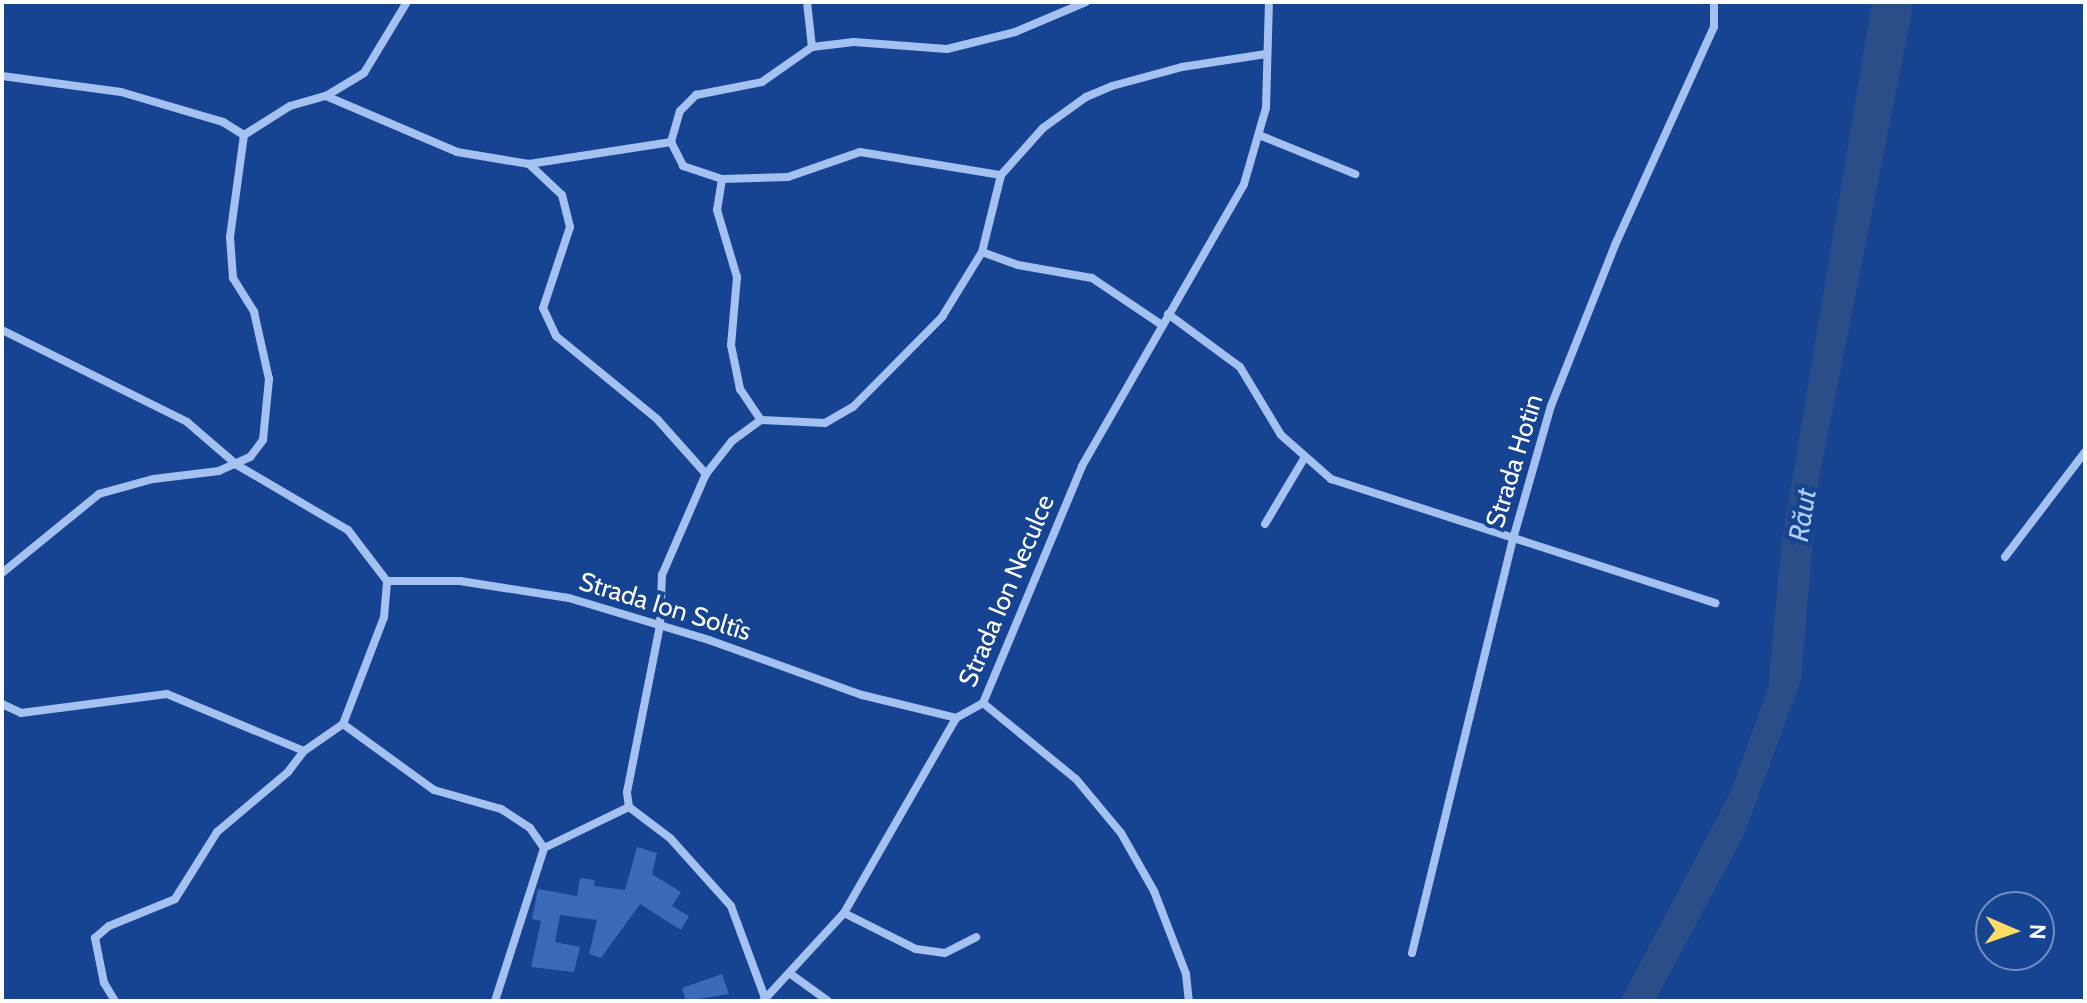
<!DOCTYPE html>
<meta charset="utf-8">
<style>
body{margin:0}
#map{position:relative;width:2087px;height:1003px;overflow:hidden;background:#164392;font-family:Cabin,sans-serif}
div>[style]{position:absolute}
.water>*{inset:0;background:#2b4d88}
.building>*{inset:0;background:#3a6ab9}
.minor>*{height:8px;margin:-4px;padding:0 4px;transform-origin:4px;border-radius:4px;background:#a4c1f1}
span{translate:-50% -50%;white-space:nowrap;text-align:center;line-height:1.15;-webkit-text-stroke:8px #164392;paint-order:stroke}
.street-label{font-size:26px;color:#fff}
.water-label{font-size:28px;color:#b0ccf8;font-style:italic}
.frame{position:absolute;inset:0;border:4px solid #fff;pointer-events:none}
.north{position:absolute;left:1975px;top:891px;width:80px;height:80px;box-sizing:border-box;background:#164392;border:2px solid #738ebe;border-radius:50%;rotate:92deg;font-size:22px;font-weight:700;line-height:32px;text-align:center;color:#fff}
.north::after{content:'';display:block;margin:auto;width:28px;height:36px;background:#ffdd64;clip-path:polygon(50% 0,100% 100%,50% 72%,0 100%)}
</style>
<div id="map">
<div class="water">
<i style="clip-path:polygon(1872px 2px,1914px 2px,1818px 483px,1801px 680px,1744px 835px,1655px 1001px,1620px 1001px,1730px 793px,1768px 688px,1781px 547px)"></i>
</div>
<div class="building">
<i style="clip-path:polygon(637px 847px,657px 853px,652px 874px,681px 892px,672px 906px,689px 916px,681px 930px,640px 904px,601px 958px,589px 954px,597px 920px,560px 915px,555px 942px,580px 947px,574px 972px,531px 967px,541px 921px,532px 919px,538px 889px,577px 896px,580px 878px,595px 880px,594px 886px,625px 890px)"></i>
<i style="clip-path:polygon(722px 974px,729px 994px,686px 1001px,682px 988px)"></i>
</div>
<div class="minor">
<i style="left:807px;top:2px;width:45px;rotate:83.7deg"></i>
<i style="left:2px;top:76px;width:120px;rotate:7.7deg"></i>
<i style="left:121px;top:92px;width:106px;rotate:16.4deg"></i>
<i style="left:223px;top:122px;width:25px;rotate:32deg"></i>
<i style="left:244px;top:135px;width:103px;rotate:97.8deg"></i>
<i style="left:230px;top:237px;width:41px;rotate:85.8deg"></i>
<i style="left:233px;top:278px;width:40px;rotate:58deg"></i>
<i style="left:254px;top:312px;width:69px;rotate:77.4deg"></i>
<i style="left:269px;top:379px;width:61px;rotate:95.6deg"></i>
<i style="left:263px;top:440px;width:21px;rotate:127deg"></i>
<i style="left:250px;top:457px;width:34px;rotate:156deg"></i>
<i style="left:219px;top:471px;width:66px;rotate:173.1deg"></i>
<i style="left:153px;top:479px;width:56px;rotate:164.5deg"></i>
<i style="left:99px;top:494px;width:125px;rotate:140.8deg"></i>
<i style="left:326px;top:96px;width:142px;rotate:23.1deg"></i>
<i style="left:457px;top:152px;width:73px;rotate:9.5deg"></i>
<i style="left:529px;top:164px;width:144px;rotate:-8.8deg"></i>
<i style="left:671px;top:142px;width:27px;rotate:63deg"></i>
<i style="left:683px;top:166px;width:41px;rotate:18.4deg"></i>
<i style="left:722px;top:179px;width:66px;rotate:-1.7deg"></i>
<i style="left:788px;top:177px;width:76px;rotate:-19.1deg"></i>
<i style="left:860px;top:152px;width:143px;rotate:9.3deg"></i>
<i style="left:244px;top:135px;width:54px;rotate:-32.2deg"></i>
<i style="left:290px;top:106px;width:37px;rotate:-16deg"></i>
<i style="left:326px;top:96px;width:44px;rotate:-31.2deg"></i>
<i style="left:364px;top:73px;width:83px;rotate:-58.8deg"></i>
<i style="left:1259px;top:135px;width:104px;rotate:22.1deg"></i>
<i style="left:671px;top:142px;width:32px;rotate:-74deg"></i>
<i style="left:680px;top:111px;width:23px;rotate:-45deg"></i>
<i style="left:696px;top:95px;width:67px;rotate:-11.1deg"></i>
<i style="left:762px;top:82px;width:61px;rotate:-35deg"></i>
<i style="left:812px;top:47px;width:42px;rotate:-6.8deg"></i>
<i style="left:854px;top:42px;width:93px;rotate:4.3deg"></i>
<i style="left:947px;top:49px;width:70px;rotate:-14deg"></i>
<i style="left:1015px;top:32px;width:77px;rotate:-22.9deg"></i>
<i style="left:529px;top:164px;width:45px;rotate:43.2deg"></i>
<i style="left:562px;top:195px;width:33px;rotate:76deg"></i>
<i style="left:570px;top:227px;width:85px;rotate:108.4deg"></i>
<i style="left:543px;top:308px;width:31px;rotate:65deg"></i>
<i style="left:556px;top:336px;width:131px;rotate:39.4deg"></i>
<i style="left:657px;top:419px;width:74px;rotate:48.3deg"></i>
<i style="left:722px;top:179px;width:31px;rotate:99deg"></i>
<i style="left:717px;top:210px;width:70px;rotate:73.4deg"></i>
<i style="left:737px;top:277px;width:68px;rotate:95deg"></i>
<i style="left:731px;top:345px;width:45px;rotate:78.4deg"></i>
<i style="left:740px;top:389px;width:37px;rotate:56deg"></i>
<i style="left:982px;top:252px;width:38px;rotate:20deg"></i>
<i style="left:1018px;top:265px;width:75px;rotate:10deg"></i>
<i style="left:1092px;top:278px;width:84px;rotate:33.9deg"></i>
<i style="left:1168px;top:314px;width:89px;rotate:36.4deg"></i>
<i style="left:1240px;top:367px;width:79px;rotate:58.9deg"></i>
<i style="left:1281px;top:435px;width:67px;rotate:41.3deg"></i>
<i style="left:1331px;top:479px;width:404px;rotate:17.9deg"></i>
<i style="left:2px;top:330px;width:207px;rotate:26.4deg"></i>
<i style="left:187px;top:422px;width:66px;rotate:40.7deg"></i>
<i style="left:237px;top:465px;width:129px;rotate:30.4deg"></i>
<i style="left:348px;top:530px;width:64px;rotate:52.6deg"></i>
<i style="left:387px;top:581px;width:73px"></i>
<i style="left:460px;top:581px;width:110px;rotate:8.9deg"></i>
<i style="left:569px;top:598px;width:146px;rotate:16.7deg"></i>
<i style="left:709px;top:640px;width:163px;rotate:19.8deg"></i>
<i style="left:862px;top:695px;width:97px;rotate:13.7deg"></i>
<i style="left:1265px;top:524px;width:78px;rotate:-59.2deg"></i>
<i style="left:2005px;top:557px;width:132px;rotate:-52.7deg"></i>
<i style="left:983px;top:703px;width:120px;rotate:39.3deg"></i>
<i style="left:1076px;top:779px;width:70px;rotate:50.2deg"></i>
<i style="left:1121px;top:833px;width:67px;rotate:60.4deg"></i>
<i style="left:1154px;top:891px;width:89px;rotate:68.9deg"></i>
<i style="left:1186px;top:974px;width:27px;rotate:84deg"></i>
<i style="left:2px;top:704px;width:21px;rotate:25deg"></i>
<i style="left:21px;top:713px;width:147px;rotate:-7.4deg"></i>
<i style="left:167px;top:694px;width:148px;rotate:22.6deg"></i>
<i style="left:304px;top:751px;width:47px;rotate:-34.7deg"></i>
<i style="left:343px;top:724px;width:115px;rotate:-69deg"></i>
<i style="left:384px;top:617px;width:36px;rotate:-85deg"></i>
<i style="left:343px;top:724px;width:112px;rotate:36deg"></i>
<i style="left:434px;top:790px;width:70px;rotate:15.8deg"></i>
<i style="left:501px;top:809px;width:35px;rotate:33deg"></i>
<i style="left:530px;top:828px;width:24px;rotate:55deg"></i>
<i style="left:844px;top:913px;width:80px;rotate:26.6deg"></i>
<i style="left:916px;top:949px;width:29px;rotate:8deg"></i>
<i style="left:945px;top:953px;width:35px;rotate:-27deg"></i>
<i style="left:1412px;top:953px;width:426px;rotate:-76.3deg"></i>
<i style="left:1513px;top:539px;width:138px;rotate:-74.1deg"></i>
<i style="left:1551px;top:406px;width:173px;rotate:-68.3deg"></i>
<i style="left:1615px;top:245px;width:239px;rotate:-65.6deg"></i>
<i style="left:1714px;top:27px;width:25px;rotate:-90deg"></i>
<i style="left:792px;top:975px;width:44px;rotate:35.8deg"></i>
<i style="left:765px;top:998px;width:98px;rotate:-110.3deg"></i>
<i style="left:731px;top:906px;width:91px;rotate:-131.9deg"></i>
<i style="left:670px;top:838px;width:51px;rotate:-142.9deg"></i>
<i style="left:629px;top:807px;width:15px;rotate:-98deg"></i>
<i style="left:627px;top:792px;width:169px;rotate:-78.8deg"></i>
<i style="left:660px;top:626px;width:51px;rotate:-87.8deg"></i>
<i style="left:662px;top:575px;width:110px;rotate:-66.5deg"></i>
<i style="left:706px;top:474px;width:42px;rotate:-51.8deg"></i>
<i style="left:732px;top:441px;width:36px;rotate:-36deg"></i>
<i style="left:761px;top:420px;width:64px;rotate:2.7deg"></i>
<i style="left:825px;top:423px;width:32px;rotate:-30deg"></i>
<i style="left:853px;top:407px;width:127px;rotate:-45.3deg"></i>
<i style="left:942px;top:317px;width:76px;rotate:-58.4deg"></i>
<i style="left:982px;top:252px;width:79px;rotate:-76.1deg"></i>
<i style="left:1001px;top:175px;width:63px;rotate:-48.2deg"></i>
<i style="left:1043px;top:128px;width:53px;rotate:-35.8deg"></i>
<i style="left:1086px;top:97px;width:28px;rotate:-23deg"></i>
<i style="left:1112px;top:86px;width:73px;rotate:-15.2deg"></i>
<i style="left:1182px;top:67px;width:85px;rotate:-8.8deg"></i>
<i style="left:115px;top:1001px;width:21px;rotate:-121deg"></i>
<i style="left:104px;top:983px;width:46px;rotate:-101.3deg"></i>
<i style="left:95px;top:938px;width:18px;rotate:-41deg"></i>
<i style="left:109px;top:926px;width:71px;rotate:-22.2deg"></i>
<i style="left:175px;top:899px;width:79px;rotate:-57.9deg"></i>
<i style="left:217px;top:832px;width:93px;rotate:-40.2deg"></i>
<i style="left:288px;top:772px;width:26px;rotate:-53deg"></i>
<i style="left:495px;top:1001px;width:161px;rotate:-72.2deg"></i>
<i style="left:544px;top:848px;width:94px;rotate:-25.8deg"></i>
<i style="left:763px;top:1001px;width:120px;rotate:-47.4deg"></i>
<i style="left:844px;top:913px;width:225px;rotate:-60.1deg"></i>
<i style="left:956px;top:718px;width:31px;rotate:-29deg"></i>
<i style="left:983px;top:703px;width:257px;rotate:-67.3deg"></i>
<i style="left:1082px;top:466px;width:325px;rotate:-60.1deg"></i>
<i style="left:1244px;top:184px;width:79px;rotate:-73.9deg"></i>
<i style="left:1266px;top:108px;width:106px;rotate:-88.4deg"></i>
</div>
<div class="street-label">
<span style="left:1515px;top:461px;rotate:-73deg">Strada Hotin</span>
<span style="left:1007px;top:591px;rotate:-67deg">Strada Ion Neculce</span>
<span style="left:665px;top:607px;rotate:17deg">Strada Ion Soltîs</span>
</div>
<div class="water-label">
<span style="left:1802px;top:515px;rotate:-81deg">Răut</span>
</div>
<div class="frame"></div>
<div class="north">N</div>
</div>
